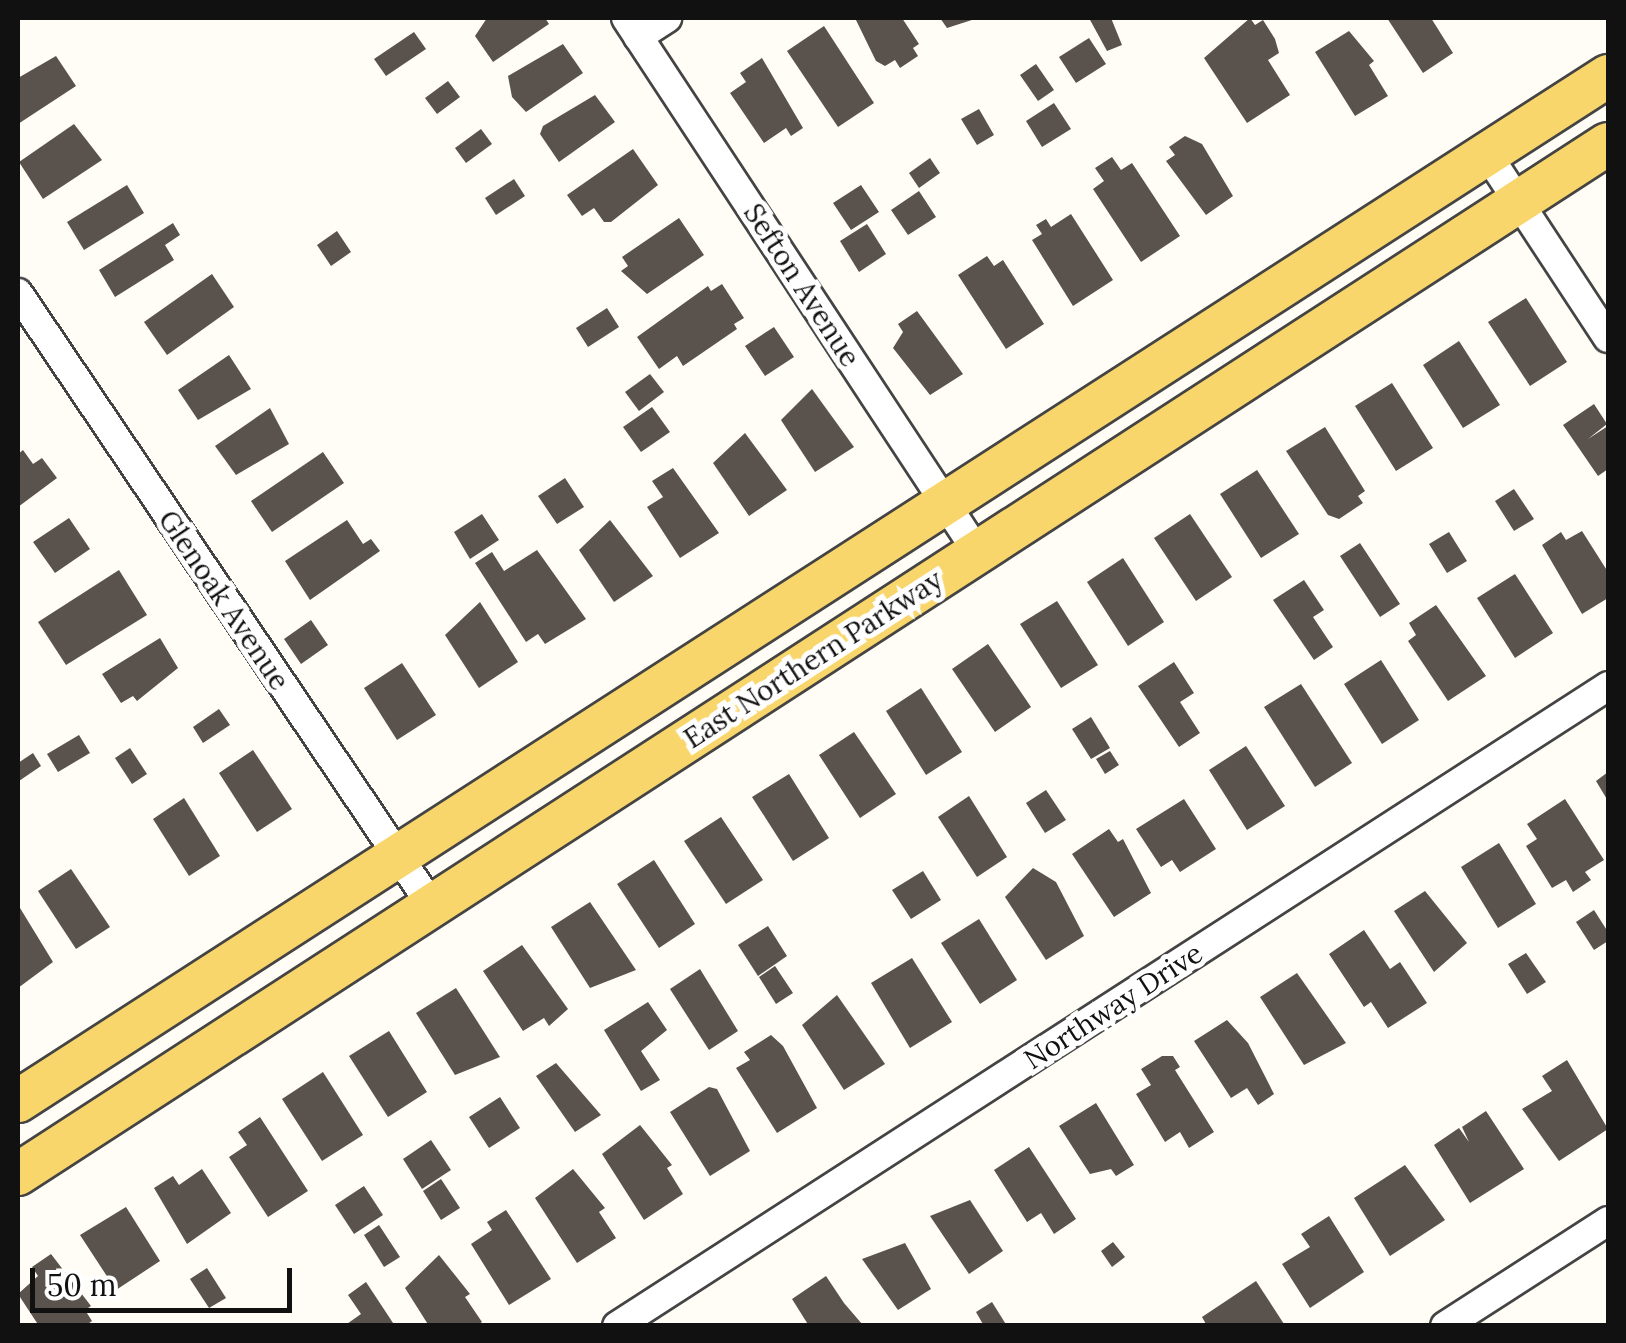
<!DOCTYPE html>
<style>
body{margin:0}
#map{position:relative;width:1626px;height:1343px;overflow:hidden;background:#fffdf5;font-family:Lora,serif}
div>[style]{position:absolute}
.building>*{inset:0;background:#5a524d}
.roads{filter:drop-shadow(2px 0 #444) drop-shadow(-2px 0 #444) drop-shadow(0 2px #444) drop-shadow(0 -2px #444)}
.street>*{height:28px;margin:-14px;padding:0 14px;transform-origin:14px;border-radius:14px;background:#fff}
.primary>*{height:42px;margin:-21px;padding:0 21px;transform-origin:21px;border-radius:21px;background:#f9d66b}
span{translate:-50% -50%;white-space:nowrap;text-align:center;line-height:1.15;-webkit-text-stroke:10px #fff;paint-order:stroke}
.street-label{font-size:28px;color:#111}
.frame{position:absolute;inset:0;border:20px solid #111;pointer-events:none}
.scale{position:absolute;left:30px;top:1268px;width:262px;height:45px;box-sizing:border-box;border:5px solid #111;border-top:0;padding-left:12px;font-size:30px;line-height:35px;white-space:nowrap;color:#111;-webkit-text-stroke:8px #fff;paint-order:stroke}
</style>
<div id="map">
<div class="building">
<i style="clip-path:polygon(487px 18px,545px 18px,549px 24px,493px 62px,475px 36px)"></i>
<i style="clip-path:polygon(855px 18px,902px 18px,919px 44px,913px 48px,918px 56px,900px 68px,895px 60px,885px 66px,876px 61px)"></i>
<i style="clip-path:polygon(940px 18px,978px 18px,947px 28px)"></i>
<i style="clip-path:polygon(1089px 18px,1111px 18px,1122px 45px,1107px 51px)"></i>
<i style="clip-path:polygon(1250px 18px,1255px 25px,1263px 20px,1275px 39px,1279px 53px,1268px 60px,1290px 95px,1247px 123px,1204px 58px)"></i>
<i style="clip-path:polygon(1387px 18px,1431px 18px,1453px 53px,1423px 73px)"></i>
<i style="clip-path:polygon(824px 26px,874px 103px,838px 127px,787px 51px)"></i>
<i style="clip-path:polygon(1349px 31px,1374px 61px,1369px 65px,1388px 96px,1355px 116px,1315px 52px)"></i>
<i style="clip-path:polygon(414px 32px,426px 49px,386px 76px,374px 59px)"></i>
<i style="clip-path:polygon(1089px 38px,1106px 64px,1076px 83px,1059px 57px)"></i>
<i style="clip-path:polygon(563px 44px,583px 73px,526px 112px,512px 97px,508px 76px)"></i>
<i style="clip-path:polygon(56px 56px,76px 86px,18px 124px,18px 78px)"></i>
<i style="clip-path:polygon(762px 58px,803px 128px,791px 136px,786px 128px,764px 143px,730px 93px,746px 82px,740px 73px)"></i>
<i style="clip-path:polygon(1036px 64px,1054px 90px,1038px 101px,1020px 75px)"></i>
<i style="clip-path:polygon(448px 81px,460px 97px,437px 114px,425px 98px)"></i>
<i style="clip-path:polygon(595px 95px,615px 122px,559px 162px,540px 134px,543px 126px)"></i>
<i style="clip-path:polygon(1054px 103px,1071px 129px,1042px 147px,1026px 121px)"></i>
<i style="clip-path:polygon(979px 109px,994px 135px,977px 145px,961px 119px)"></i>
<i style="clip-path:polygon(74px 124px,102px 160px,43px 199px,19px 162px)"></i>
<i style="clip-path:polygon(481px 129px,492px 144px,466px 163px,455px 148px)"></i>
<i style="clip-path:polygon(1185px 136px,1202px 144px,1233px 196px,1206px 215px,1166px 161px,1175px 155px,1169px 147px)"></i>
<i style="clip-path:polygon(633px 149px,658px 185px,611px 222px,604px 222px,594px 208px,582px 216px,567px 195px)"></i>
<i style="clip-path:polygon(1112px 157px,1121px 170px,1132px 163px,1180px 236px,1141px 262px,1093px 189px,1104px 181px,1095px 168px)"></i>
<i style="clip-path:polygon(930px 158px,940px 173px,919px 188px,909px 173px)"></i>
<i style="clip-path:polygon(514px 179px,525px 196px,496px 215px,485px 198px)"></i>
<i style="clip-path:polygon(127px 185px,144px 213px,84px 250px,67px 222px)"></i>
<i style="clip-path:polygon(861px 185px,879px 212px,851px 230px,833px 203px)"></i>
<i style="clip-path:polygon(919px 191px,936px 217px,908px 235px,891px 210px)"></i>
<i style="clip-path:polygon(1071px 214px,1113px 280px,1073px 306px,1032px 240px,1042px 234px,1036px 225px,1046px 219px,1051px 227px)"></i>
<i style="clip-path:polygon(679px 218px,704px 255px,647px 294px,621px 271px,628px 266px,622px 257px)"></i>
<i style="clip-path:polygon(173px 223px,180px 235px,165px 245px,174px 260px,115px 297px,99px 270px)"></i>
<i style="clip-path:polygon(867px 224px,886px 254px,859px 272px,840px 241px)"></i>
<i style="clip-path:polygon(337px 231px,351px 252px,331px 266px,317px 245px)"></i>
<i style="clip-path:polygon(987px 256px,994px 266px,1003px 260px,1044px 324px,1006px 349px,958px 275px)"></i>
<i style="clip-path:polygon(212px 274px,234px 307px,167px 355px,144px 322px)"></i>
<i style="clip-path:polygon(722px 284px,744px 318px,734px 324px,737px 329px,683px 366px,677px 356px,659px 369px,637px 337px,708px 286px,711px 291px)"></i>
<i style="clip-path:polygon(1526px 298px,1567px 362px,1530px 386px,1488px 322px)"></i>
<i style="clip-path:polygon(607px 308px,619px 327px,588px 347px,576px 328px)"></i>
<i style="clip-path:polygon(917px 311px,963px 374px,930px 395px,893px 348px,903px 332px,898px 324px)"></i>
<i style="clip-path:polygon(774px 327px,794px 357px,765px 376px,745px 346px)"></i>
<i style="clip-path:polygon(1459px 341px,1500px 405px,1463px 428px,1423px 365px)"></i>
<i style="clip-path:polygon(229px 355px,251px 389px,198px 420px,178px 390px)"></i>
<i style="clip-path:polygon(650px 374px,664px 392px,639px 411px,625px 392px)"></i>
<i style="clip-path:polygon(1392px 383px,1433px 448px,1396px 471px,1355px 406px)"></i>
<i style="clip-path:polygon(812px 389px,854px 447px,815px 472px,781px 420px)"></i>
<i style="clip-path:polygon(1594px 404px,1607px 424px,1588px 439px,1608px 426px,1608px 469px,1598px 476px,1563px 425px)"></i>
<i style="clip-path:polygon(652px 407px,670px 432px,641px 452px,623px 427px)"></i>
<i style="clip-path:polygon(270px 408px,289px 444px,236px 475px,215px 446px)"></i>
<i style="clip-path:polygon(1325px 427px,1365px 491px,1358px 496px,1363px 503px,1339px 519px,1328px 515px,1286px 451px)"></i>
<i style="clip-path:polygon(745px 433px,787px 490px,749px 516px,713px 463px)"></i>
<i style="clip-path:polygon(23px 450px,33px 464px,42px 458px,57px 478px,18px 507px,18px 454px)"></i>
<i style="clip-path:polygon(323px 452px,344px 483px,272px 532px,251px 501px)"></i>
<i style="clip-path:polygon(673px 468px,719px 533px,680px 558px,647px 507px,663px 497px,652px 481px)"></i>
<i style="clip-path:polygon(1257px 470px,1299px 534px,1261px 558px,1220px 494px)"></i>
<i style="clip-path:polygon(565px 478px,584px 507px,557px 524px,538px 496px)"></i>
<i style="clip-path:polygon(1514px 489px,1534px 519px,1514px 531px,1495px 501px)"></i>
<i style="clip-path:polygon(482px 514px,499px 540px,470px 559px,454px 532px)"></i>
<i style="clip-path:polygon(1190px 514px,1232px 577px,1196px 601px,1154px 538px)"></i>
<i style="clip-path:polygon(69px 518px,90px 549px,55px 573px,33px 542px)"></i>
<i style="clip-path:polygon(347px 520px,363px 544px,371px 539px,380px 551px,310px 600px,285px 561px)"></i>
<i style="clip-path:polygon(610px 520px,653px 576px,614px 602px,579px 550px)"></i>
<i style="clip-path:polygon(1582px 531px,1608px 572px,1608px 598px,1582px 614px,1542px 545px,1561px 532px,1566px 540px)"></i>
<i style="clip-path:polygon(1449px 532px,1467px 561px,1447px 573px,1429px 544px)"></i>
<i style="clip-path:polygon(1360px 543px,1400px 604px,1380px 617px,1340px 556px)"></i>
<i style="clip-path:polygon(537px 550px,586px 619px,545px 644px,538px 634px,526px 642px,475px 563px,492px 552px,504px 571px)"></i>
<i style="clip-path:polygon(1123px 558px,1164px 622px,1128px 646px,1087px 582px)"></i>
<i style="clip-path:polygon(119px 570px,147px 615px,66px 665px,38px 622px)"></i>
<i style="clip-path:polygon(1515px 574px,1553px 633px,1515px 658px,1477px 598px)"></i>
<i style="clip-path:polygon(1304px 580px,1324px 610px,1313px 617px,1333px 647px,1314px 660px,1273px 600px)"></i>
<i style="clip-path:polygon(1057px 601px,1098px 665px,1061px 688px,1020px 624px)"></i>
<i style="clip-path:polygon(480px 602px,518px 662px,479px 688px,445px 635px)"></i>
<i style="clip-path:polygon(1436px 605px,1486px 676px,1448px 701px,1408px 641px,1416px 635px,1409px 623px)"></i>
<i style="clip-path:polygon(311px 620px,328px 645px,301px 664px,284px 639px)"></i>
<i style="clip-path:polygon(160px 638px,178px 668px,137px 701px,133px 696px,121px 703px,102px 674px)"></i>
<i style="clip-path:polygon(988px 644px,1031px 707px,995px 732px,952px 669px)"></i>
<i style="clip-path:polygon(1381px 660px,1419px 720px,1382px 744px,1344px 684px)"></i>
<i style="clip-path:polygon(1174px 662px,1194px 693px,1180px 702px,1200px 733px,1179px 747px,1138px 686px)"></i>
<i style="clip-path:polygon(402px 663px,436px 715px,397px 740px,364px 688px)"></i>
<i style="clip-path:polygon(1301px 684px,1352px 763px,1315px 787px,1264px 707px)"></i>
<i style="clip-path:polygon(921px 688px,962px 752px,926px 775px,886px 711px)"></i>
<i style="clip-path:polygon(219px 709px,230px 725px,203px 743px,193px 727px)"></i>
<i style="clip-path:polygon(1091px 717px,1110px 748px,1091px 759px,1072px 729px)"></i>
<i style="clip-path:polygon(854px 732px,896px 794px,860px 818px,819px 755px)"></i>
<i style="clip-path:polygon(79px 735px,90px 753px,58px 772px,47px 754px)"></i>
<i style="clip-path:polygon(1246px 746px,1285px 806px,1247px 830px,1209px 770px)"></i>
<i style="clip-path:polygon(130px 748px,147px 774px,132px 784px,115px 758px)"></i>
<i style="clip-path:polygon(253px 750px,292px 809px,257px 832px,219px 773px)"></i>
<i style="clip-path:polygon(1110px 751px,1119px 765px,1105px 774px,1096px 759px)"></i>
<i style="clip-path:polygon(33px 753px,41px 766px,19px 781px,18px 763px)"></i>
<i style="clip-path:polygon(1608px 772px,1608px 801px,1596px 781px)"></i>
<i style="clip-path:polygon(789px 774px,829px 838px,793px 861px,752px 797px)"></i>
<i style="clip-path:polygon(1046px 790px,1066px 820px,1045px 833px,1026px 803px)"></i>
<i style="clip-path:polygon(969px 796px,1007px 857px,977px 877px,938px 817px)"></i>
<i style="clip-path:polygon(184px 798px,220px 856px,189px 876px,153px 819px)"></i>
<i style="clip-path:polygon(1184px 799px,1216px 849px,1180px 872px,1172px 860px,1161px 867px,1136px 829px)"></i>
<i style="clip-path:polygon(1565px 799px,1604px 860px,1585px 872px,1591px 880px,1573px 892px,1566px 880px,1552px 888px,1526px 846px,1537px 839px,1527px 824px)"></i>
<i style="clip-path:polygon(721px 817px,763px 880px,726px 904px,684px 841px)"></i>
<i style="clip-path:polygon(1109px 829px,1118px 842px,1123px 839px,1151px 893px,1114px 917px,1072px 854px)"></i>
<i style="clip-path:polygon(1499px 843px,1536px 904px,1498px 928px,1461px 867px)"></i>
<i style="clip-path:polygon(654px 860px,695px 924px,659px 948px,617px 884px)"></i>
<i style="clip-path:polygon(1033px 868px,1056px 882px,1084px 936px,1046px 960px,1005px 897px)"></i>
<i style="clip-path:polygon(71px 869px,110px 927px,76px 949px,38px 891px)"></i>
<i style="clip-path:polygon(923px 871px,941px 900px,911px 919px,892px 890px)"></i>
<i style="clip-path:polygon(1425px 891px,1467px 943px,1434px 972px,1394px 911px)"></i>
<i style="clip-path:polygon(590px 902px,636px 970px,590px 988px,551px 927px)"></i>
<i style="clip-path:polygon(20px 908px,53px 962px,18px 988px,18px 909px)"></i>
<i style="clip-path:polygon(1594px 910px,1608px 932px,1608px 941px,1594px 950px,1576px 922px)"></i>
<i style="clip-path:polygon(979px 919px,1017px 980px,980px 1004px,941px 943px)"></i>
<i style="clip-path:polygon(768px 926px,787px 956px,758px 976px,738px 945px)"></i>
<i style="clip-path:polygon(1364px 930px,1390px 969px,1400px 962px,1427px 1003px,1388px 1028px,1371px 1002px,1364px 1007px,1329px 954px)"></i>
<i style="clip-path:polygon(522px 945px,568px 1009px,549px 1026px,544px 1018px,523px 1031px,483px 971px)"></i>
<i style="clip-path:polygon(1526px 953px,1546px 982px,1527px 994px,1508px 964px)"></i>
<i style="clip-path:polygon(912px 958px,952px 1022px,910px 1048px,871px 983px)"></i>
<i style="clip-path:polygon(775px 966px,793px 993px,776px 1004px,759px 977px)"></i>
<i style="clip-path:polygon(700px 969px,738px 1031px,709px 1050px,670px 989px)"></i>
<i style="clip-path:polygon(1297px 973px,1346px 1043px,1304px 1065px,1260px 997px)"></i>
<i style="clip-path:polygon(456px 988px,500px 1057px,455px 1075px,416px 1013px)"></i>
<i style="clip-path:polygon(837px 995px,885px 1064px,844px 1090px,802px 1025px)"></i>
<i style="clip-path:polygon(648px 1002px,667px 1030px,641px 1051px,660px 1080px,641px 1091px,604px 1030px)"></i>
<i style="clip-path:polygon(1227px 1020px,1248px 1043px,1274px 1094px,1258px 1105px,1247px 1088px,1231px 1098px,1194px 1041px)"></i>
<i style="clip-path:polygon(389px 1031px,427px 1092px,388px 1117px,349px 1056px)"></i>
<i style="clip-path:polygon(771px 1035px,783px 1046px,817px 1108px,777px 1133px,736px 1068px,750px 1060px,744px 1052px)"></i>
<i style="clip-path:polygon(1162px 1056px,1173px 1056px,1180px 1067px,1175px 1070px,1214px 1132px,1189px 1148px,1180px 1132px,1165px 1142px,1136px 1094px,1151px 1085px,1141px 1069px)"></i>
<i style="clip-path:polygon(1567px 1060px,1608px 1129px,1559px 1161px,1522px 1109px,1552px 1091px,1542px 1076px)"></i>
<i style="clip-path:polygon(556px 1063px,601px 1115px,575px 1132px,536px 1076px)"></i>
<i style="clip-path:polygon(323px 1072px,363px 1135px,322px 1161px,282px 1099px)"></i>
<i style="clip-path:polygon(709px 1087px,717px 1089px,750px 1151px,710px 1176px,670px 1112px)"></i>
<i style="clip-path:polygon(500px 1097px,520px 1128px,489px 1148px,469px 1117px)"></i>
<i style="clip-path:polygon(1096px 1103px,1134px 1165px,1116px 1176px,1111px 1169px,1090px 1174px,1059px 1126px)"></i>
<i style="clip-path:polygon(1486px 1111px,1524px 1169px,1470px 1203px,1434px 1145px,1459px 1128px,1469px 1142px,1462px 1127px)"></i>
<i style="clip-path:polygon(260px 1117px,308px 1191px,268px 1217px,229px 1157px,247px 1145px,238px 1132px)"></i>
<i style="clip-path:polygon(640px 1125px,672px 1165px,667px 1168px,683px 1194px,644px 1220px,602px 1154px)"></i>
<i style="clip-path:polygon(431px 1140px,451px 1170px,422px 1189px,403px 1159px)"></i>
<i style="clip-path:polygon(1029px 1147px,1076px 1219px,1054px 1234px,1041px 1213px,1027px 1222px,994px 1170px)"></i>
<i style="clip-path:polygon(1405px 1165px,1445px 1220px,1390px 1256px,1354px 1198px)"></i>
<i style="clip-path:polygon(202px 1169px,231px 1213px,187px 1244px,154px 1188px,173px 1176px,179px 1185px)"></i>
<i style="clip-path:polygon(573px 1169px,605px 1208px,599px 1212px,616px 1238px,577px 1263px,535px 1198px)"></i>
<i style="clip-path:polygon(441px 1179px,460px 1208px,441px 1220px,423px 1191px)"></i>
<i style="clip-path:polygon(364px 1186px,383px 1215px,354px 1234px,335px 1205px)"></i>
<i style="clip-path:polygon(970px 1200px,1003px 1251px,969px 1274px,930px 1216px)"></i>
<i style="clip-path:polygon(126px 1207px,160px 1261px,116px 1290px,80px 1235px)"></i>
<i style="clip-path:polygon(506px 1210px,551px 1279px,509px 1305px,471px 1244px,492px 1230px,487px 1222px)"></i>
<i style="clip-path:polygon(1329px 1216px,1364px 1272px,1310px 1308px,1282px 1264px,1310px 1247px,1301px 1234px)"></i>
<i style="clip-path:polygon(379px 1225px,400px 1257px,384px 1267px,364px 1235px)"></i>
<i style="clip-path:polygon(1113px 1242px,1125px 1257px,1112px 1267px,1101px 1251px)"></i>
<i style="clip-path:polygon(905px 1243px,931px 1289px,898px 1310px,862px 1259px)"></i>
<i style="clip-path:polygon(51px 1254px,91px 1306px,85px 1310px,92px 1321px,85px 1326px,39px 1326px,18px 1294px,38px 1276px,32px 1267px)"></i>
<i style="clip-path:polygon(439px 1255px,470px 1294px,465px 1297px,482px 1322px,476px 1326px,429px 1326px,405px 1288px)"></i>
<i style="clip-path:polygon(207px 1268px,226px 1298px,209px 1308px,190px 1279px)"></i>
<i style="clip-path:polygon(826px 1276px,844px 1303px,862px 1324px,809px 1326px,792px 1299px)"></i>
<i style="clip-path:polygon(1256px 1281px,1284px 1324px,1207px 1326px,1202px 1317px)"></i>
<i style="clip-path:polygon(366px 1282px,395px 1326px,344px 1326px,361px 1314px,348px 1295px)"></i>
<i style="clip-path:polygon(992px 1302px,1007px 1326px,984px 1326px,976px 1312px)"></i>
</div>
<div class="roads">
<div class="street">
<i style="left:626px;top:18px;width:640px;rotate:56.66deg"></i>
<i style="left:638px;top:37px;width:35px;rotate:-33deg"></i>
<i style="left:1487px;top:154px;width:220px;rotate:56.7deg"></i>
<i style="left:18px;top:293px;width:740px;rotate:55.97deg"></i>
<i style="left:617px;top:1326px;width:1180px;rotate:-32.85deg"></i>
<i style="left:1445px;top:1326px;width:194px;rotate:-32.8deg"></i>
</div>
<div class="primary">
<i style="left:18px;top:1101px;width:1892px;rotate:-32.81deg"></i>
<i style="left:18px;top:1174px;width:1894px;rotate:-32.94deg"></i>
</div>
</div>
<div class="street-label">
<span style="left:802px;top:285px;rotate:57deg">Sefton Avenue</span>
<span style="left:224px;top:600px;rotate:56deg">Glenoak Avenue</span>
<span style="left:813px;top:659px;rotate:-33deg">East Northern Parkway</span>
<span style="left:1113px;top:1006px;rotate:-33deg">Northway Drive</span>
</div>
<div class="frame"></div>
<div class="scale">50 m</div>
</div>
